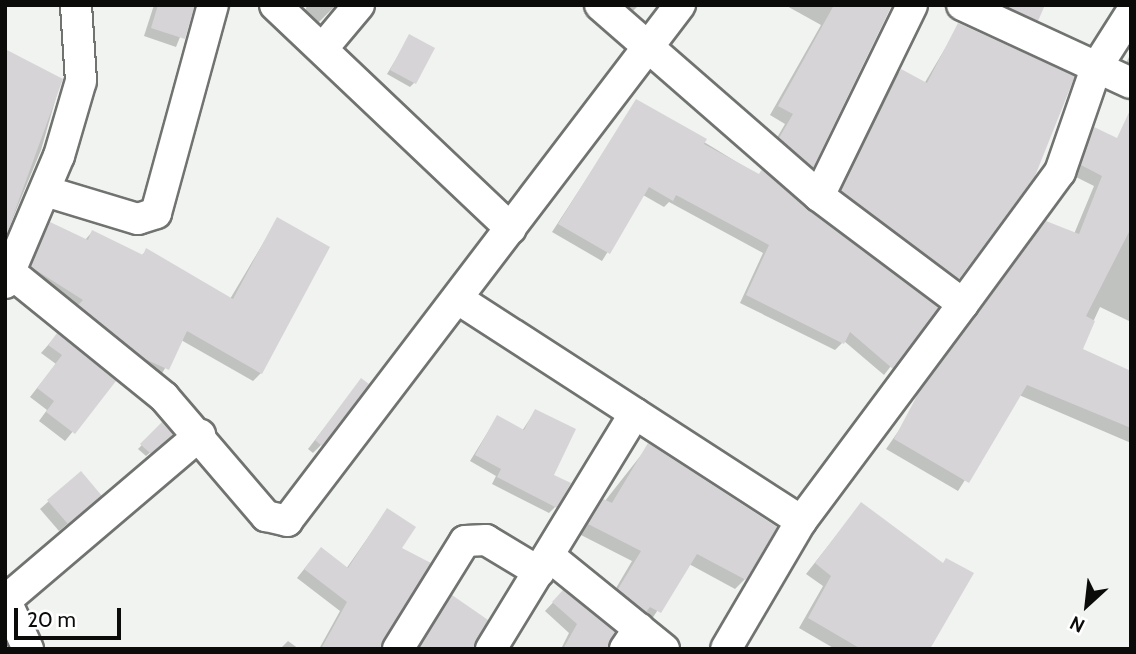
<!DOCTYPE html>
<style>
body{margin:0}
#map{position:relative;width:1136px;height:654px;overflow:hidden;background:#f0f3ef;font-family:Cabin,sans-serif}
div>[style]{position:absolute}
.shadow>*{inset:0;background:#0003}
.building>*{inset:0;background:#d7d4d8}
.roads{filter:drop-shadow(2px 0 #707370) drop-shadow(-2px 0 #707370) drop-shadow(0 2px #707370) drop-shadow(0 -2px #707370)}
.street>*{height:30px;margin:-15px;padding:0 15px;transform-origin:15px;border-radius:15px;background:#fff}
span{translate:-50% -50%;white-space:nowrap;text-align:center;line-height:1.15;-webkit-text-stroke:7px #fff;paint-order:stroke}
.frame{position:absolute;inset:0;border:7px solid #0b0c0a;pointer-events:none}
.north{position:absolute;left:1052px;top:570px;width:70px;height:70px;-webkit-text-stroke:5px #fff;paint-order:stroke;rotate:207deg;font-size:19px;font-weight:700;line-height:28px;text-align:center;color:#0b0c0a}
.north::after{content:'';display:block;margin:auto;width:24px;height:32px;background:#0b0c0a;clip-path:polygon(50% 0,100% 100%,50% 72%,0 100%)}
.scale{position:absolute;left:14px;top:608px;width:107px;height:32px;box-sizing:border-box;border:4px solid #0b0c0a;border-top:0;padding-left:9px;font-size:21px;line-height:24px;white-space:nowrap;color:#0b0c0a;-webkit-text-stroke:5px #fff;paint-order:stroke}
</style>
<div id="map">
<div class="shadow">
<i style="clip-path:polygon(154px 5px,193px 5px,176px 47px,144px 36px)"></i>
<i style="clip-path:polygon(307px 5px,336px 5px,317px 24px,304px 16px)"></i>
<i style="clip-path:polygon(613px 5px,639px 5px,627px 17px)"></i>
<i style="clip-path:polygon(785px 5px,878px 5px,803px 176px,771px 148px,785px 124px,770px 115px,821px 25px)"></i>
<i style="clip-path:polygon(968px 5px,1043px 5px,1025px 31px)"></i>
<i style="clip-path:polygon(959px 25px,958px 278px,950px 286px,834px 199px,893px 78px,901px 71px,924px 84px)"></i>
<i style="clip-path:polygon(410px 36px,414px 83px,410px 87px,387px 74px)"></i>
<i style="clip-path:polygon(1131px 53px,1131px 72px,1123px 69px)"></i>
<i style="clip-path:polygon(61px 80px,41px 150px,5px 237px)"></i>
<i style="clip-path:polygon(637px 101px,758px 175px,936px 308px,884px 375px,844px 341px,835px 350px,740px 303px,763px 253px,669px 202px,664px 207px,643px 195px,602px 261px,552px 232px)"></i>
<i style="clip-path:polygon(1094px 129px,1131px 201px,1131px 322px,1100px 307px,1080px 350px,1131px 373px,1131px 443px,1019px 395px,958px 491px,886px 449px,1037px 232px,1046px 223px,1074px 234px,1094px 186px,1072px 175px)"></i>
<i style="clip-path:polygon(277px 220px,261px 373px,253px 381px,181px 340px,160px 377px,24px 275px,50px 224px,85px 240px,92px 232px,141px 256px,147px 250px,230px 299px)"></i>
<i style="clip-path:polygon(57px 335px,114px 381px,65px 441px,39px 421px,47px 410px,30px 397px,56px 364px,41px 353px)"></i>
<i style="clip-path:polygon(361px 380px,321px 445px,313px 453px,308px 449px)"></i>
<i style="clip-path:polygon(535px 411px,551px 476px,555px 507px,549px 513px,492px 484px,496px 476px,470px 461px,497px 417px,522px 431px)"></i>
<i style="clip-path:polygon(162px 424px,171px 435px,146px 456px,138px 449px)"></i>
<i style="clip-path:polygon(649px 445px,745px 579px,735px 589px,689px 564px,645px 629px,609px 600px,632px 561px,579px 534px)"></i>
<i style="clip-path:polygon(49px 501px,91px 504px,59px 531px,40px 509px)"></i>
<i style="clip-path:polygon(861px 504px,928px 649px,835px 649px,799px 628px,823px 586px,806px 574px)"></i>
<i style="clip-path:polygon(387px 510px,400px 549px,383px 649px,319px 649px,340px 611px,297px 578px,313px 558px,346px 569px)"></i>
<i style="clip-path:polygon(563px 592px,606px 649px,561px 649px,569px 633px,545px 611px)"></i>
<i style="clip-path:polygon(452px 597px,472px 649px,417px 649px,444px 606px)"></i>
<i style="clip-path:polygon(288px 641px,299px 649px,280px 649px)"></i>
</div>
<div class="building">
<i style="clip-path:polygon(158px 5px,195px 5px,185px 39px,151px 28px)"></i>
<i style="clip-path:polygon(834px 5px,892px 5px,813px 168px,779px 138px,793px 114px,778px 106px)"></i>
<i style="clip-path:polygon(1004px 5px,1045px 5px,1038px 21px)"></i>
<i style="clip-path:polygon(958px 23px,1075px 76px,1035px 176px,959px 279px,841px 191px,901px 69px,927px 83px)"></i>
<i style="clip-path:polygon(409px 34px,435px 48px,416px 84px,390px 70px)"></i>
<i style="clip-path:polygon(5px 49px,63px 79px,5px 238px)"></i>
<i style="clip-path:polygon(636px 99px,707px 139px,704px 144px,759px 174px,762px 169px,939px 308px,893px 369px,850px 332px,844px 344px,746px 295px,769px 245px,676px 195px,673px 201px,649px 187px,610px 254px,558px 224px)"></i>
<i style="clip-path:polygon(1131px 108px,1131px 228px,1086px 316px,1095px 321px,1083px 349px,1131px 371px,1131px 428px,1027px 385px,969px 483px,894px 439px,919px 392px,1046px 221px,1079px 234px,1102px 176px,1081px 165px,1094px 127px,1117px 138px)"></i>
<i style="clip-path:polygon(277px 217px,330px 247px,262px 374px,187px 331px,169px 370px,145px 359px,78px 305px,83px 300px,31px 267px,50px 222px,88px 240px,92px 230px,143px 255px,146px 248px,233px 299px)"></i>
<i style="clip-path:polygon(57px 333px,116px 381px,75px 434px,46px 412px,54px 401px,37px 388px,62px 355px,48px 345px)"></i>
<i style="clip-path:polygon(361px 378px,369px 384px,322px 446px,315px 440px)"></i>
<i style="clip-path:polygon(535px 409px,576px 429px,554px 475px,571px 483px,557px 508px,497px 477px,501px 469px,475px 455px,497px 415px,524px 430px)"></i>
<i style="clip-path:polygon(162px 422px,173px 435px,151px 454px,140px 444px)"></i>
<i style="clip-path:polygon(648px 443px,777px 527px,746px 580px,697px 554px,661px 613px,650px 607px,646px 612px,618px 589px,641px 551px,588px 524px,603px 499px,612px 503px)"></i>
<i style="clip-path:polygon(81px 471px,102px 496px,68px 524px,47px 500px)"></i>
<i style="clip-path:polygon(861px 502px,943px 563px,946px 558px,974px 573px,930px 649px,861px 649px,808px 618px,831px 576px,815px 563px)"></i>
<i style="clip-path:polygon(387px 508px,416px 527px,402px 548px,431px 563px,381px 649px,321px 649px,347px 602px,304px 569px,321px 547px,348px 568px)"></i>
<i style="clip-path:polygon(563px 590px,615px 632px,608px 649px,563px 649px,577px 624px,552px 602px)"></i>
<i style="clip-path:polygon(452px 595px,488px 620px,474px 649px,419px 649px)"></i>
</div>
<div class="roads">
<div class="street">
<i style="left:275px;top:5px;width:325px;rotate:43.5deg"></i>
<i style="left:600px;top:5px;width:291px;rotate:41.1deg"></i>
<i style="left:819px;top:196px;width:180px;rotate:36.9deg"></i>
<i style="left:963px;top:304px;width:271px;rotate:126.7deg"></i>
<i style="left:801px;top:521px;width:148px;rotate:120.4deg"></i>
<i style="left:962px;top:5px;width:186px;rotate:24.8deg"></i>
<i style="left:323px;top:48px;width:56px;rotate:-50.1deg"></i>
<i style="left:45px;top:191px;width:97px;rotate:16.8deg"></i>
<i style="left:138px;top:219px;width:19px;rotate:-18deg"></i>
<i style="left:156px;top:213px;width:216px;rotate:-74.7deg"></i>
<i style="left:819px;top:196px;width:212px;rotate:-64deg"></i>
<i style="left:11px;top:273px;width:197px;rotate:39deg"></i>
<i style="left:164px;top:397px;width:157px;rotate:49.4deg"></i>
<i style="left:266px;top:516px;width:22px;rotate:13deg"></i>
<i style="left:287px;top:521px;width:649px;rotate:-52.71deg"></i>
<i style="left:5px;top:283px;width:138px;rotate:-67deg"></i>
<i style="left:59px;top:156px;width:78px;rotate:-73.7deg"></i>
<i style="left:81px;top:81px;width:76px;rotate:-93.8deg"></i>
<i style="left:458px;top:299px;width:409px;rotate:32.9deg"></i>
<i style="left:963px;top:304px;width:164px;rotate:-53.7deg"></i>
<i style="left:1060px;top:172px;width:110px;rotate:-70.9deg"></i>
<i style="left:1096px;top:68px;width:65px;rotate:-57.5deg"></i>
<i style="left:549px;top:556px;width:148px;rotate:39deg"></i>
<i style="left:5px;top:599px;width:55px;rotate:65.3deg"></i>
<i style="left:6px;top:600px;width:255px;rotate:-40.4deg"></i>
<i style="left:398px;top:649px;width:127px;rotate:-58.2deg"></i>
<i style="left:465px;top:541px;width:21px;rotate:-3deg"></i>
<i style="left:486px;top:540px;width:62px;rotate:31.1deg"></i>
<i style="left:491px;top:649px;width:276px;rotate:-58.6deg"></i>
<i style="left:625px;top:649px;width:25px;rotate:-56deg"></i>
</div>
</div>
<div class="frame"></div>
<div class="north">N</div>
<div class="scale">20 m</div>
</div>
